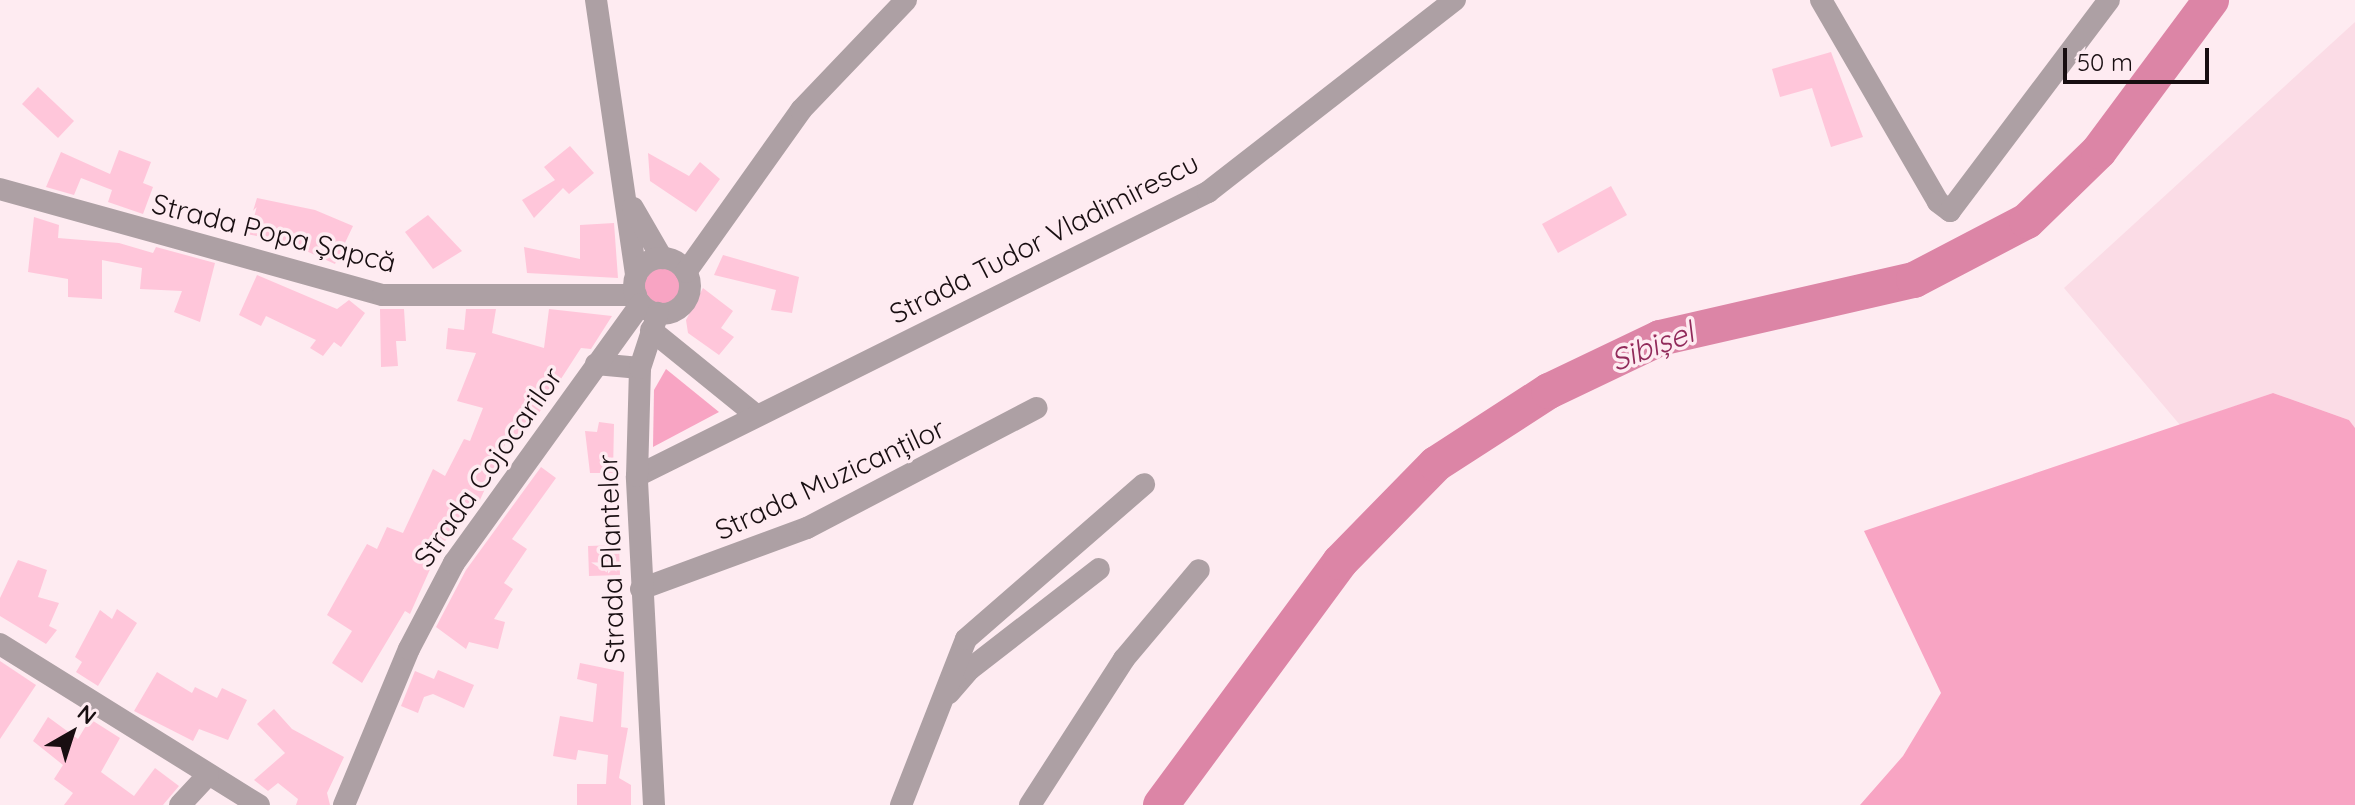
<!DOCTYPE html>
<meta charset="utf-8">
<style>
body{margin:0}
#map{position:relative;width:2355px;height:805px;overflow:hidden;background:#feebf1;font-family:Quicksand,sans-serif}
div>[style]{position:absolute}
.built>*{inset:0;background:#fbdce6}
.green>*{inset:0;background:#f8a4c3}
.round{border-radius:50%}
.river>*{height:36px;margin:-18px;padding:0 18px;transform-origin:18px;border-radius:18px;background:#dc85a6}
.building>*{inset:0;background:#ffc6da}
.street>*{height:22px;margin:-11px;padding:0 11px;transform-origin:11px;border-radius:11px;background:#ada0a4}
.street>.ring{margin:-11px;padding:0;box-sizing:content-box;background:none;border:22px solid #ada0a4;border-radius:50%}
span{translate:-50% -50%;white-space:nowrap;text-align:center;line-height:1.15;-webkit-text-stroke:7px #feebf1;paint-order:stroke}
.street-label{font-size:28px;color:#180e11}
.water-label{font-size:30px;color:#912a5a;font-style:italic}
.north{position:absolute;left:32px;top:693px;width:80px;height:80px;-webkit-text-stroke:6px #feebf1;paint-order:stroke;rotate:39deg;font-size:22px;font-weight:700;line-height:32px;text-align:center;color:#180e11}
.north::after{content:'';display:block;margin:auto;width:28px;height:36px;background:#180e11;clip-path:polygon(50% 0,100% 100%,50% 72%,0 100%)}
.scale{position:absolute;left:2063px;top:48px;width:146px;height:36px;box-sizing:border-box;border:4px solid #180e11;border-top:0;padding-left:10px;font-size:24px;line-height:28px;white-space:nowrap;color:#180e11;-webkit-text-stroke:6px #feebf1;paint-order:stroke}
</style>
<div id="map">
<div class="built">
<i style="clip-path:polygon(2355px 22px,2355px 428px,2349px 420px,2273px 393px,2180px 425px,2064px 288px)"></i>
</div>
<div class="green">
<i class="round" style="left:643px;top:266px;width:38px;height:38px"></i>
<i style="clip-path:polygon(666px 369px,719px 412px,653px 447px,654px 390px)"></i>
<i style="clip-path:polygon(2273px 393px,2349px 420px,2355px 428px,2355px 805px,1860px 805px,1903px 756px,1941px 693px,1864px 531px)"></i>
</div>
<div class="river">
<i style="left:1161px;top:805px;width:302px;rotate:-53.6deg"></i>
<i style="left:1340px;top:562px;width:137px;rotate:-45.6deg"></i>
<i style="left:1436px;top:464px;width:135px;rotate:-32.9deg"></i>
<i style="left:1549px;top:391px;width:123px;rotate:-25.5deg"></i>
<i style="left:1660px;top:338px;width:261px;rotate:-12.9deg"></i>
<i style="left:1914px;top:280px;width:127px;rotate:-27.6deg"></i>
<i style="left:2027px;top:221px;width:100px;rotate:-44.2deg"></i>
<i style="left:2099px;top:151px;width:188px;rotate:-53.4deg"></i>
</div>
<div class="building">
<i style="clip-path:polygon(1831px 52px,1863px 137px,1831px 147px,1812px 88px,1780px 97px,1772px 69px)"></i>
<i style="clip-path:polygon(38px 87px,74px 121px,58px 138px,22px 104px)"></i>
<i style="clip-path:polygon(570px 146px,594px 173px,569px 194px,563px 188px,534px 218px,522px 200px,555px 180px,544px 167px)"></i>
<i style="clip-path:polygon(119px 150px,151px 162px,143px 183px,153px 187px,143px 214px,108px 202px,112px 190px,81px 178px,74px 195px,46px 187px,61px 152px,110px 174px)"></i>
<i style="clip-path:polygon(648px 153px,689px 176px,700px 162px,720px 179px,696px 212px,650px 181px)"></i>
<i style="clip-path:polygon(1611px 186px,1627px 215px,1558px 253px,1542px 224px)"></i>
<i style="clip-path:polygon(257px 198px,315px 210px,353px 226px,335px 264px,284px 241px,246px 234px)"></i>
<i style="clip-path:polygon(428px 215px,462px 251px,433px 269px,405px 232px)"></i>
<i style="clip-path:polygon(34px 217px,59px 225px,58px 238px,119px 243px,153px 253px,156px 247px,215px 263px,200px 322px,174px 312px,182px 291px,140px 289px,142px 268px,102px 260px,102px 299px,68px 297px,68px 279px,28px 272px)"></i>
<i style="clip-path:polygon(614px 223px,618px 278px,527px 273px,524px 247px,580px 259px,580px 225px)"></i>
<i style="clip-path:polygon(723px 255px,799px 277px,792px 313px,771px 310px,776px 290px,714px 275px)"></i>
<i style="clip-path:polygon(257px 275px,337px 309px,349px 300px,365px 313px,341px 347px,334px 342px,323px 356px,310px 348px,316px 340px,266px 316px,261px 326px,239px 315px)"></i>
<i style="clip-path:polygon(703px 288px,733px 311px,721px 328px,734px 337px,719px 355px,688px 333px,686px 320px)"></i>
<i style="clip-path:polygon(380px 309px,404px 309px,406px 341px,396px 341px,398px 366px,381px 367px)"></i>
<i style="clip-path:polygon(466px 309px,496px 309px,492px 333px,544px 348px,549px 309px,612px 316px,591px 349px,581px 348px,535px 419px,530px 417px,514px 444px,507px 440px,480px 500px,440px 547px,410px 614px,405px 611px,362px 683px,332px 663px,352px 631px,327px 615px,367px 544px,377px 549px,387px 527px,403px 533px,433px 469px,445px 476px,464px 439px,470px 441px,483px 408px,457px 401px,476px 353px,446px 349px,448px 328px,464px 330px)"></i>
<i style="clip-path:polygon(599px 422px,614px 424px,613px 473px,590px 473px,585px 431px,597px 432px)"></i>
<i style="clip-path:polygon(541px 467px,556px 478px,512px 539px,527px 549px,504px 583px,513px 589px,494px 619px,505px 622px,498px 649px,469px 642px,466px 649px,436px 627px,466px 570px)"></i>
<i style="clip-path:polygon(619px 545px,620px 575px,589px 576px,588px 546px)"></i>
<i style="clip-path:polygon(18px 560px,47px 570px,38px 597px,59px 603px,49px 626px,57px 630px,46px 644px,0 616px,0 598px)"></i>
<i style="clip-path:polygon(117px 609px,137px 623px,98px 686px,76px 672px,82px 662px,75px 657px,100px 610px,112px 619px)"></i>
<i style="clip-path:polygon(0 661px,36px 685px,0 739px)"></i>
<i style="clip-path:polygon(580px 663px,624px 672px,621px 727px,628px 728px,619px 778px,631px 785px,631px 805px,577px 805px,577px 784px,606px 784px,608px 755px,578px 750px,576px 760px,553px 756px,560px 716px,593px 722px,597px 684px,577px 679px)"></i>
<i style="clip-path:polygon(438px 670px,474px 685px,464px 708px,433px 694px,424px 697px,418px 713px,401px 706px,415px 671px,434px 679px)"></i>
<i style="clip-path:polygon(157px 672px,192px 693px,195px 687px,217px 698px,222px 688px,247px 700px,228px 740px,199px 729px,193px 741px,134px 711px)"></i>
<i style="clip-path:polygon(274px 709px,292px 729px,344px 757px,327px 793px,330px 805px,296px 805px,298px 799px,278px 783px,268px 791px,254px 780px,285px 753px,257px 724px)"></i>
<i style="clip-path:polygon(48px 717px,78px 739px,90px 719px,120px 738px,101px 772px,134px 796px,155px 768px,179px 786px,163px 805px,64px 805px,73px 793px,54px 779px,63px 765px,33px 741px)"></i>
</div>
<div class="street">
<i style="left:596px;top:0;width:278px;rotate:81.7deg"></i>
<i style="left:1821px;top:0;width:233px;rotate:59.9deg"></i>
<i style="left:1938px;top:202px;width:15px;rotate:37deg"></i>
<i style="left:1950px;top:211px;width:264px;rotate:-53deg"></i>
<i style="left:0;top:189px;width:397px;rotate:15.5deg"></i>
<i style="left:383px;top:295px;width:253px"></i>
<i style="left:633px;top:208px;width:58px;rotate:59.9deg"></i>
<i class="ring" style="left:634px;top:258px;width:34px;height:34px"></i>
<i style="left:686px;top:272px;width:199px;rotate:-54.6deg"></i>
<i style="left:801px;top:110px;width:152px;rotate:-46.3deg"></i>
<i style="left:651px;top:330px;width:135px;rotate:39deg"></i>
<i style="left:596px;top:364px;width:44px;rotate:5.2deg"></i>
<i style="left:637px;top:476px;width:638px;rotate:-26.44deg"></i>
<i style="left:1208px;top:192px;width:313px;rotate:-37.9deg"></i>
<i style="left:641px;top:589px;width:177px;rotate:-20.2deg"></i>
<i style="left:807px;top:528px;width:259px;rotate:-27.6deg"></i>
<i style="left:0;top:644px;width:305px;rotate:31.9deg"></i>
<i style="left:949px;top:693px;width:32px;rotate:-49deg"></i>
<i style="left:970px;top:669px;width:163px;rotate:-37.8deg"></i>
<i style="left:180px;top:805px;width:41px;rotate:-47deg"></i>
<i style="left:344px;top:805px;width:169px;rotate:-67.4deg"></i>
<i style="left:409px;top:649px;width:97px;rotate:-62.4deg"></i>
<i style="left:454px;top:563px;width:319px;rotate:-54.2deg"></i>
<i style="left:654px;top:805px;width:329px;rotate:-93deg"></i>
<i style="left:637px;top:476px;width:108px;rotate:-88.4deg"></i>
<i style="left:640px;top:368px;width:58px;rotate:-71.9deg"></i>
<i style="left:901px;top:805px;width:178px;rotate:-68.6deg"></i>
<i style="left:966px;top:639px;width:236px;rotate:-41deg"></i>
<i style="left:1030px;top:805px;width:174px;rotate:-57.2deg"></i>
<i style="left:1124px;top:659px;width:116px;rotate:-49.9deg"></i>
</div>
<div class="street-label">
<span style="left:274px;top:233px;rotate:14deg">Strada Popa Șapcă</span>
<span style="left:1044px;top:238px;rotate:-27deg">Strada Tudor Vladimirescu</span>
<span style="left:488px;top:467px;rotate:-55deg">Strada Cojocarilor</span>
<span style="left:830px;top:479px;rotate:-25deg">Strada Muzicanților</span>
<span style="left:611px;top:559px;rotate:-92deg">Strada Plantelor</span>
</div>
<div class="water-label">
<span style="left:1652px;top:346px;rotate:-21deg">Sibișel</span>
</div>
<div class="north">N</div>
<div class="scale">50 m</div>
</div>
